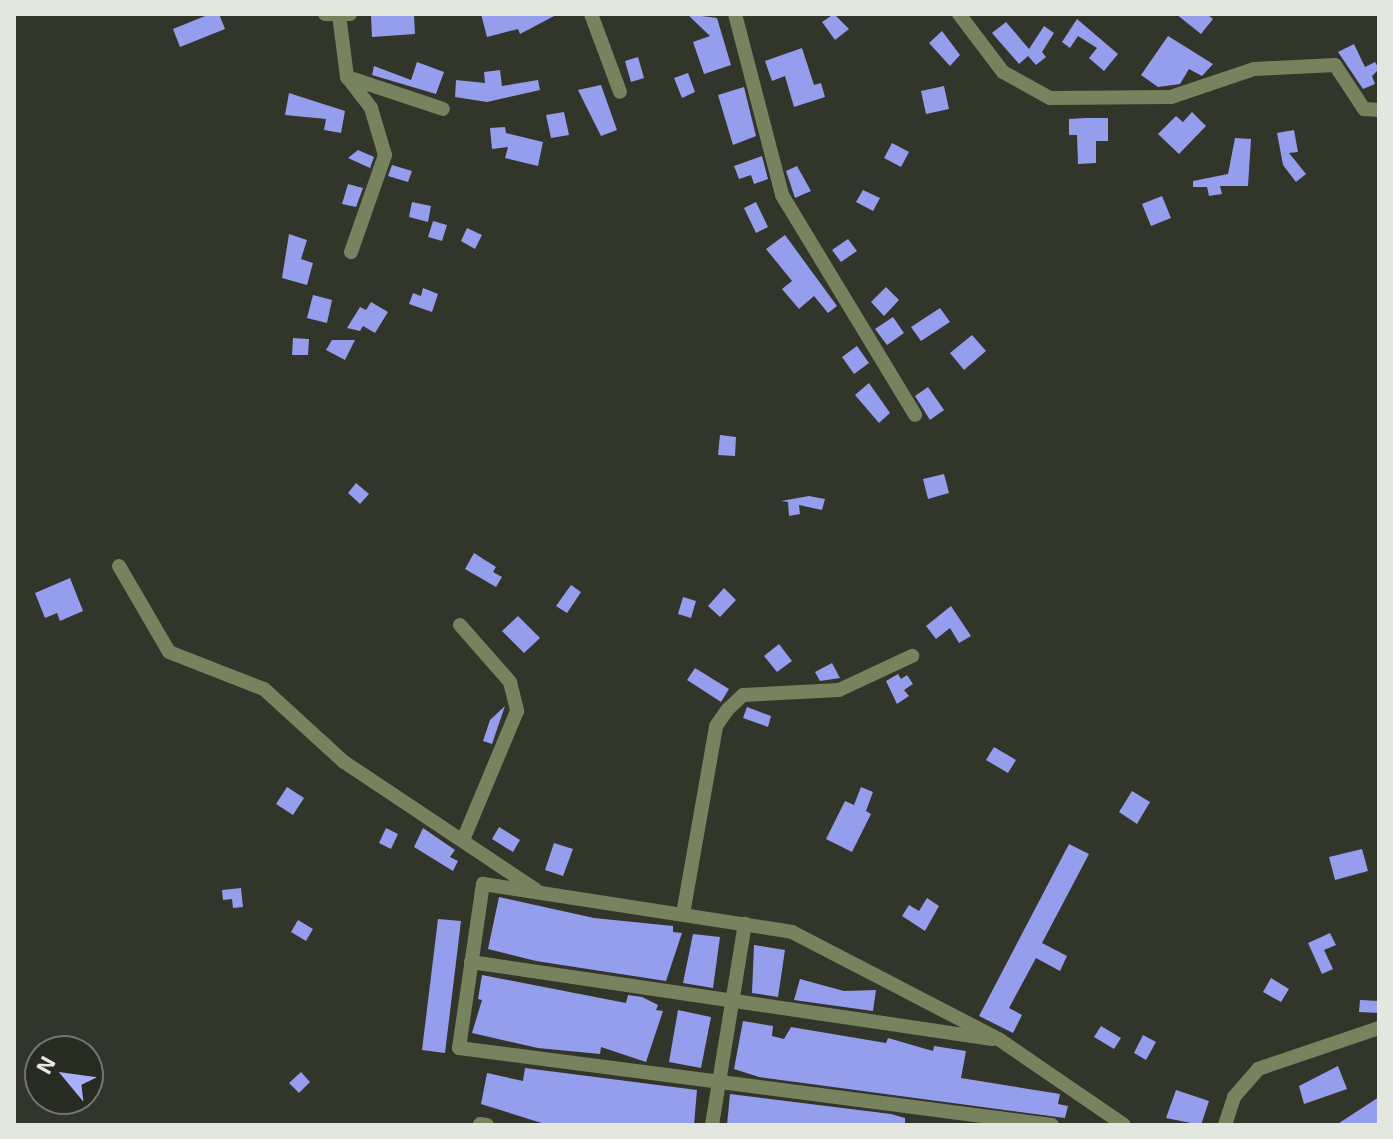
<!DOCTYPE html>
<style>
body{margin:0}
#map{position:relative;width:1393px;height:1139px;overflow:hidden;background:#31352a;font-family:"Exo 2",sans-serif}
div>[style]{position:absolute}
.building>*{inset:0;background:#949eed}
.street>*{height:14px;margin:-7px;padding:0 7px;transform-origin:7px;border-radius:7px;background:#77825f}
span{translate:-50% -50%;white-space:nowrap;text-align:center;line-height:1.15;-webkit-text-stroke:8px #272b20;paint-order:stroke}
.frame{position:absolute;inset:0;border:16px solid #e4e7df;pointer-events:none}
.north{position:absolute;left:24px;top:1035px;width:80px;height:80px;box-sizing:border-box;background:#272b20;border:2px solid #73766c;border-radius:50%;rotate:299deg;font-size:22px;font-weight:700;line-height:32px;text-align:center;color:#e4e7df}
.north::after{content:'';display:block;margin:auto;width:28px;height:36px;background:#a7b1fc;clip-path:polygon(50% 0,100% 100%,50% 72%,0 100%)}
</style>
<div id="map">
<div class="building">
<i style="clip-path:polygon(210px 14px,219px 14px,225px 29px,180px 47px,173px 29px)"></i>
<i style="clip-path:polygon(414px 14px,415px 34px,372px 37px,371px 15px)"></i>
<i style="clip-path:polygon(481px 14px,558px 14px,520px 34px,518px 29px,487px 37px)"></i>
<i style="clip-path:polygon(687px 14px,717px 18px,731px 65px,704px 74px,693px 42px,710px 36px)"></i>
<i style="clip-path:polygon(834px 14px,849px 29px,835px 40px,822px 22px)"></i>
<i style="clip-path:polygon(1176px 14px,1207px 14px,1213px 19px,1201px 34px)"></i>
<i style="clip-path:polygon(1077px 19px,1118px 54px,1104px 71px,1089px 58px,1097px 48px,1078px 36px,1070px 48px,1062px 42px)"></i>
<i style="clip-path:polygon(1006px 22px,1029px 49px,1044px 26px,1054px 33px,1042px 52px,1046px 57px,1036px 65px,1028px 56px,1019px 64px,992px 33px)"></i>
<i style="clip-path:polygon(942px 31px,960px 55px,950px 66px,929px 43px)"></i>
<i style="clip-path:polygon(1168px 36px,1213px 64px,1202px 76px,1189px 69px,1180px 84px,1158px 87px,1141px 75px)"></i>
<i style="clip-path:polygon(1354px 44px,1365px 67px,1375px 62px,1379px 69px,1372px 76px,1375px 84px,1363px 89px,1338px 52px)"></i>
<i style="clip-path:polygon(802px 48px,814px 85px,821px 83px,825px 97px,794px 107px,785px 76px,772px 81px,765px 61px)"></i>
<i style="clip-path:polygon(638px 57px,644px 78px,631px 82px,625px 61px)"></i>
<i style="clip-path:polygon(417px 62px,444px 72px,436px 94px,372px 75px,374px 66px,411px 80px)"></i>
<i style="clip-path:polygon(500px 70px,502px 86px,538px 80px,540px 90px,487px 102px,455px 97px,456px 80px,485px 83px,484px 72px)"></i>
<i style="clip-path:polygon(688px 73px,695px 92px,682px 98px,674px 78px)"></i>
<i style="clip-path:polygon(601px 85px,617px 130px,601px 136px,578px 90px)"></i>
<i style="clip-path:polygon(944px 86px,949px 109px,926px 114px,921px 91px)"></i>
<i style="clip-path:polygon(744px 87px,756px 136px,733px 145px,718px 95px)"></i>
<i style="clip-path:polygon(289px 93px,345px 111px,341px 133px,324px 130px,326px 119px,285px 115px)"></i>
<i style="clip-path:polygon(564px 112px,569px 135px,551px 138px,546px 115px)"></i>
<i style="clip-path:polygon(1192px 112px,1206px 126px,1179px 154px,1158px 134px,1176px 116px,1183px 122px)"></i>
<i style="clip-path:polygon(1086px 118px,1108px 118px,1108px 141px,1096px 141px,1096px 163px,1078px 164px,1077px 135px,1069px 135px,1069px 119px)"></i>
<i style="clip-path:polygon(505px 127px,506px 133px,543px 142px,538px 166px,505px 158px,508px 147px,492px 149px,490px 128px)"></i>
<i style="clip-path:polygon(1294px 130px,1298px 152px,1289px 153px,1306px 174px,1296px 182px,1283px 165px,1277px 133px)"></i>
<i style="clip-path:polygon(1235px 138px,1251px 139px,1248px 186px,1220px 186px,1222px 194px,1209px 196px,1207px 187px,1193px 187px,1193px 181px,1228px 174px)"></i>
<i style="clip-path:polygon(892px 143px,909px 152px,901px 167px,884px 158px)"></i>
<i style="clip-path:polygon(358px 150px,374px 157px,370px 168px,348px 158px)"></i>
<i style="clip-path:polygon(762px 156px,768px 179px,754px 184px,751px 175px,739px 179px,734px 166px)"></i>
<i style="clip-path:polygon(392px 165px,412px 171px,408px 182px,388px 176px)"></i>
<i style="clip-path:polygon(797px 166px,811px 191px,795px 198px,786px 171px)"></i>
<i style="clip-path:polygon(348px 184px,363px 188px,356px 207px,342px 204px)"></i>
<i style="clip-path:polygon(863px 190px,880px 198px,873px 211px,856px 202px)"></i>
<i style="clip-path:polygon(1162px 196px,1171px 218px,1151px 226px,1142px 204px)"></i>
<i style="clip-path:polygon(412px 202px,431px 206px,428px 222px,409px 217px)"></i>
<i style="clip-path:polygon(756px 202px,768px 227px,756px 233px,744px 208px)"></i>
<i style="clip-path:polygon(433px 221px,447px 225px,442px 241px,428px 237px)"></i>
<i style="clip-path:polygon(467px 228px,482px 235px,475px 249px,461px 241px)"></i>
<i style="clip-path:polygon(289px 234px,307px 240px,301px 259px,313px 263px,307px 285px,282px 278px)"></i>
<i style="clip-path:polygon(785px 235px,837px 306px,828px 313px,814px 296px,799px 309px,782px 289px,792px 281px,766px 249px)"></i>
<i style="clip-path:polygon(848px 239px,857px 251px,841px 262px,832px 250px)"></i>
<i style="clip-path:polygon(886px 287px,899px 300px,884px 316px,871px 302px)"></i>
<i style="clip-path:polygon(423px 288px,438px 294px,432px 312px,409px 304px,413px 293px,421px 296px)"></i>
<i style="clip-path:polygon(313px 295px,332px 300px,327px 323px,307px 318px)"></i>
<i style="clip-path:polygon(371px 302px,388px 312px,375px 333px,363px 326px,360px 331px,347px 328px,360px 307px,366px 310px)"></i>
<i style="clip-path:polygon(940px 308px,950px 322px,921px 341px,911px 327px)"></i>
<i style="clip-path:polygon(893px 317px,904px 333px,887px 345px,875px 329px)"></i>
<i style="clip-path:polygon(972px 335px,986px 351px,964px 370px,950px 353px)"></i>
<i style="clip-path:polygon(293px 338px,309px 339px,308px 355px,292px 355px)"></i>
<i style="clip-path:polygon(332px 340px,355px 340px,345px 360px,326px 350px)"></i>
<i style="clip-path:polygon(857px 346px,869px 363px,854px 374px,842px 357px)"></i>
<i style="clip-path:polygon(869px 383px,890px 413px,879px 423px,855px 395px)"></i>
<i style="clip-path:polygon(928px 387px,944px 410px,930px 420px,915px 396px)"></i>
<i style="clip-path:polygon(720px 435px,736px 437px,735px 456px,718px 455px)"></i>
<i style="clip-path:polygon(944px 474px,949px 493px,928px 499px,923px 479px)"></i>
<i style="clip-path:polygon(356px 483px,369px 494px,360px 504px,348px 493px)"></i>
<i style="clip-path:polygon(809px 496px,825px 499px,822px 510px,799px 505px,800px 514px,789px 516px,788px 502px,781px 501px)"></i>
<i style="clip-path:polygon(474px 553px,496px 567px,493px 572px,502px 577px,496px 587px,465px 569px)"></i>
<i style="clip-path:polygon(70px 578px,83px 611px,60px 621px,57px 613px,45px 618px,35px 593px)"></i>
<i style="clip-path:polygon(571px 585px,581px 592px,567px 613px,556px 606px)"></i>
<i style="clip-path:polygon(724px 588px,736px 600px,720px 617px,708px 606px)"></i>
<i style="clip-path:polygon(683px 597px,696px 601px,691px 618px,678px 614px)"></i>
<i style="clip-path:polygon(951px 606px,971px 636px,959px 643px,950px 628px,936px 639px,926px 626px)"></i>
<i style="clip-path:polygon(518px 616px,540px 638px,524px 653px,502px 631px)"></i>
<i style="clip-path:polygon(779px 644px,792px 661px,777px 672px,764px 656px)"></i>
<i style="clip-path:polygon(832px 663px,840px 678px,820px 681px,815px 672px)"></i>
<i style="clip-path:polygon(695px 668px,729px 689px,721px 702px,687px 680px)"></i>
<i style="clip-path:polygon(898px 674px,901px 679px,907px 675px,913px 684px,904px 690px,909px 696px,897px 704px,886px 681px)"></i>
<i style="clip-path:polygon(505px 706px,492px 744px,483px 741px,490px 720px)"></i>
<i style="clip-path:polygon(747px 707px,771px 716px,768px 727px,743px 718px)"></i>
<i style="clip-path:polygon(994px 747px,1016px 760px,1008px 773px,986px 760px)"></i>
<i style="clip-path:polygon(287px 787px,304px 798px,293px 815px,276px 804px)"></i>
<i style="clip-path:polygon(861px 787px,873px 792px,866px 811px,871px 814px,852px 852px,826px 839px,845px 801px,854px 805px)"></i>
<i style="clip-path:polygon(1132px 791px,1150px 802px,1137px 824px,1119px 812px)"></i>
<i style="clip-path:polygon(499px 827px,520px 840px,513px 852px,492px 839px)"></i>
<i style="clip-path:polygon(386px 828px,398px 834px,391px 849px,379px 843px)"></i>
<i style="clip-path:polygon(423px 828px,455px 850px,450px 857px,458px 861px,453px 871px,414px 847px)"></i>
<i style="clip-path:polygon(554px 843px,573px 849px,563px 876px,545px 870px)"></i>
<i style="clip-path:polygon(1069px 844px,1089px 854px,1042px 943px,1067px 956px,1060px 971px,1036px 958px,1009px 1008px,1022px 1015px,1013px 1033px,979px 1016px)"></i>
<i style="clip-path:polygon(1362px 849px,1368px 871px,1335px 880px,1329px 857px)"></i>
<i style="clip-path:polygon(241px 888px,243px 907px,233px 908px,232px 899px,223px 900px,222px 890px)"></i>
<i style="clip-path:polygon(499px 897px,594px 918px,673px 926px,673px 932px,682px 933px,666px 981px,536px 961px,488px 949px)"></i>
<i style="clip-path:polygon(927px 898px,939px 906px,925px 931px,902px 916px,909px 905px,919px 911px)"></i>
<i style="clip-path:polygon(438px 919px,461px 921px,445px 1053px,422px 1050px)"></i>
<i style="clip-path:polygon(298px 920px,313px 929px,306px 941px,291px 932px)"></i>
<i style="clip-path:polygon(1330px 933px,1336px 945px,1324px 950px,1333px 969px,1322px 974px,1308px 943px)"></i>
<i style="clip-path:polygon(693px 934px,720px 937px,713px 988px,683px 983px)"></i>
<i style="clip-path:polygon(754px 945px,785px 950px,778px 997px,752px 993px)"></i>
<i style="clip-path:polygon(482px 975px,626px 1003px,628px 995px,642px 997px,658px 1005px,656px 1010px,663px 1011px,646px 1062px,601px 1047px,600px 1054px,538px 1048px,472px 1033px,482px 1000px,478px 999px)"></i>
<i style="clip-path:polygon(1271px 978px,1289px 989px,1281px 1002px,1263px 992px)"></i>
<i style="clip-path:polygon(800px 979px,844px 991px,876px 990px,873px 1011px,794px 1000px)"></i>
<i style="clip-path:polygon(1360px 1000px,1379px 1001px,1379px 1013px,1359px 1012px)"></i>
<i style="clip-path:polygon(678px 1010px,711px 1017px,701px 1068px,669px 1062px)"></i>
<i style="clip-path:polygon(743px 1021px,773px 1026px,772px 1036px,784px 1039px,791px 1027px,886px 1043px,888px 1038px,933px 1051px,934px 1046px,966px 1051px,961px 1078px,1060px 1094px,1058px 1104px,1068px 1106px,1065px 1118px,759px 1077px,734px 1069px)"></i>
<i style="clip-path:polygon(1101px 1026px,1121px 1038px,1114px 1049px,1094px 1037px)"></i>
<i style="clip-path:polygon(1143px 1035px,1156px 1042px,1146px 1060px,1134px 1053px)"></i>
<i style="clip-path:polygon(1338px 1066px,1347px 1089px,1304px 1104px,1299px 1086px)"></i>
<i style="clip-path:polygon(525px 1068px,697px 1090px,694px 1125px,548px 1125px,481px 1104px,487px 1073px,523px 1081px)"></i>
<i style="clip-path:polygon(301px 1072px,310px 1082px,299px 1093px,289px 1083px)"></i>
<i style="clip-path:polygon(1176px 1090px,1209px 1101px,1201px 1125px,1166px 1118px)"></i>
<i style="clip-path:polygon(730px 1094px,891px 1114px,905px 1118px,905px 1125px,727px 1125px)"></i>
<i style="clip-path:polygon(1379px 1097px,1379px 1125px,1336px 1125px)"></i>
</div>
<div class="street">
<i style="left:325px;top:14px;width:25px"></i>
<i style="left:591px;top:14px;width:83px;rotate:69.6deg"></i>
<i style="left:735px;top:14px;width:187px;rotate:75.4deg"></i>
<i style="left:782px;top:195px;width:257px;rotate:58.8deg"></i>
<i style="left:959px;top:14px;width:73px;rotate:52.8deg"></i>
<i style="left:1003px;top:72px;width:54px;rotate:29deg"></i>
<i style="left:1050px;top:98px;width:121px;rotate:-0.5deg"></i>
<i style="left:1171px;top:97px;width:88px;rotate:-18.6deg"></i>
<i style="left:1254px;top:69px;width:81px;rotate:-2.8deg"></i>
<i style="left:1335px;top:65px;width:53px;rotate:56.6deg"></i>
<i style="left:1364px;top:109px;width:15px;rotate:4deg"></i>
<i style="left:339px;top:15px;width:63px;rotate:82.6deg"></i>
<i style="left:347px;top:77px;width:39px;rotate:52deg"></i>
<i style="left:371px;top:108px;width:49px;rotate:73.4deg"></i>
<i style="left:385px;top:155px;width:103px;rotate:109.3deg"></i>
<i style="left:347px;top:77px;width:101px;rotate:18.4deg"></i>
<i style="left:119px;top:566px;width:99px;rotate:59.8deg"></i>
<i style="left:169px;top:652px;width:102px;rotate:21.3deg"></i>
<i style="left:264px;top:689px;width:108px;rotate:42.4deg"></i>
<i style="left:344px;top:762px;width:231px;rotate:33.7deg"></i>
<i style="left:460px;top:625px;width:76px;rotate:48.7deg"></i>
<i style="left:510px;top:682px;width:30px;rotate:76deg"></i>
<i style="left:517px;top:711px;width:140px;rotate:112.7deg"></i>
<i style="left:683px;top:914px;width:191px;rotate:-80deg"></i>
<i style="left:716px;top:726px;width:19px;rotate:-55deg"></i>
<i style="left:727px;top:710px;width:22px;rotate:-43deg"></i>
<i style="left:743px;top:695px;width:96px;rotate:-3deg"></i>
<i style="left:839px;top:690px;width:81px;rotate:-25deg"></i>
<i style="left:471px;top:962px;width:527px;rotate:8.41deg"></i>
<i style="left:480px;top:1124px;width:7px;rotate:8deg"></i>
<i style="left:712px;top:1125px;width:204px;rotate:-80.7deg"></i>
<i style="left:1052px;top:1125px;width:598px;rotate:-172.6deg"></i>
<i style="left:459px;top:1048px;width:166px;rotate:-81.7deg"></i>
<i style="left:483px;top:884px;width:313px;rotate:8.8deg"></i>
<i style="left:792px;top:932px;width:234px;rotate:27.4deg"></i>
<i style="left:1000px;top:1040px;width:150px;rotate:34.4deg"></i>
<i style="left:1225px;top:1125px;width:29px;rotate:-72deg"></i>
<i style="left:1234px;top:1097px;width:37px;rotate:-49deg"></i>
<i style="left:1258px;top:1069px;width:128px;rotate:-18.7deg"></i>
</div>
<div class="frame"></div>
<div class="north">N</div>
</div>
